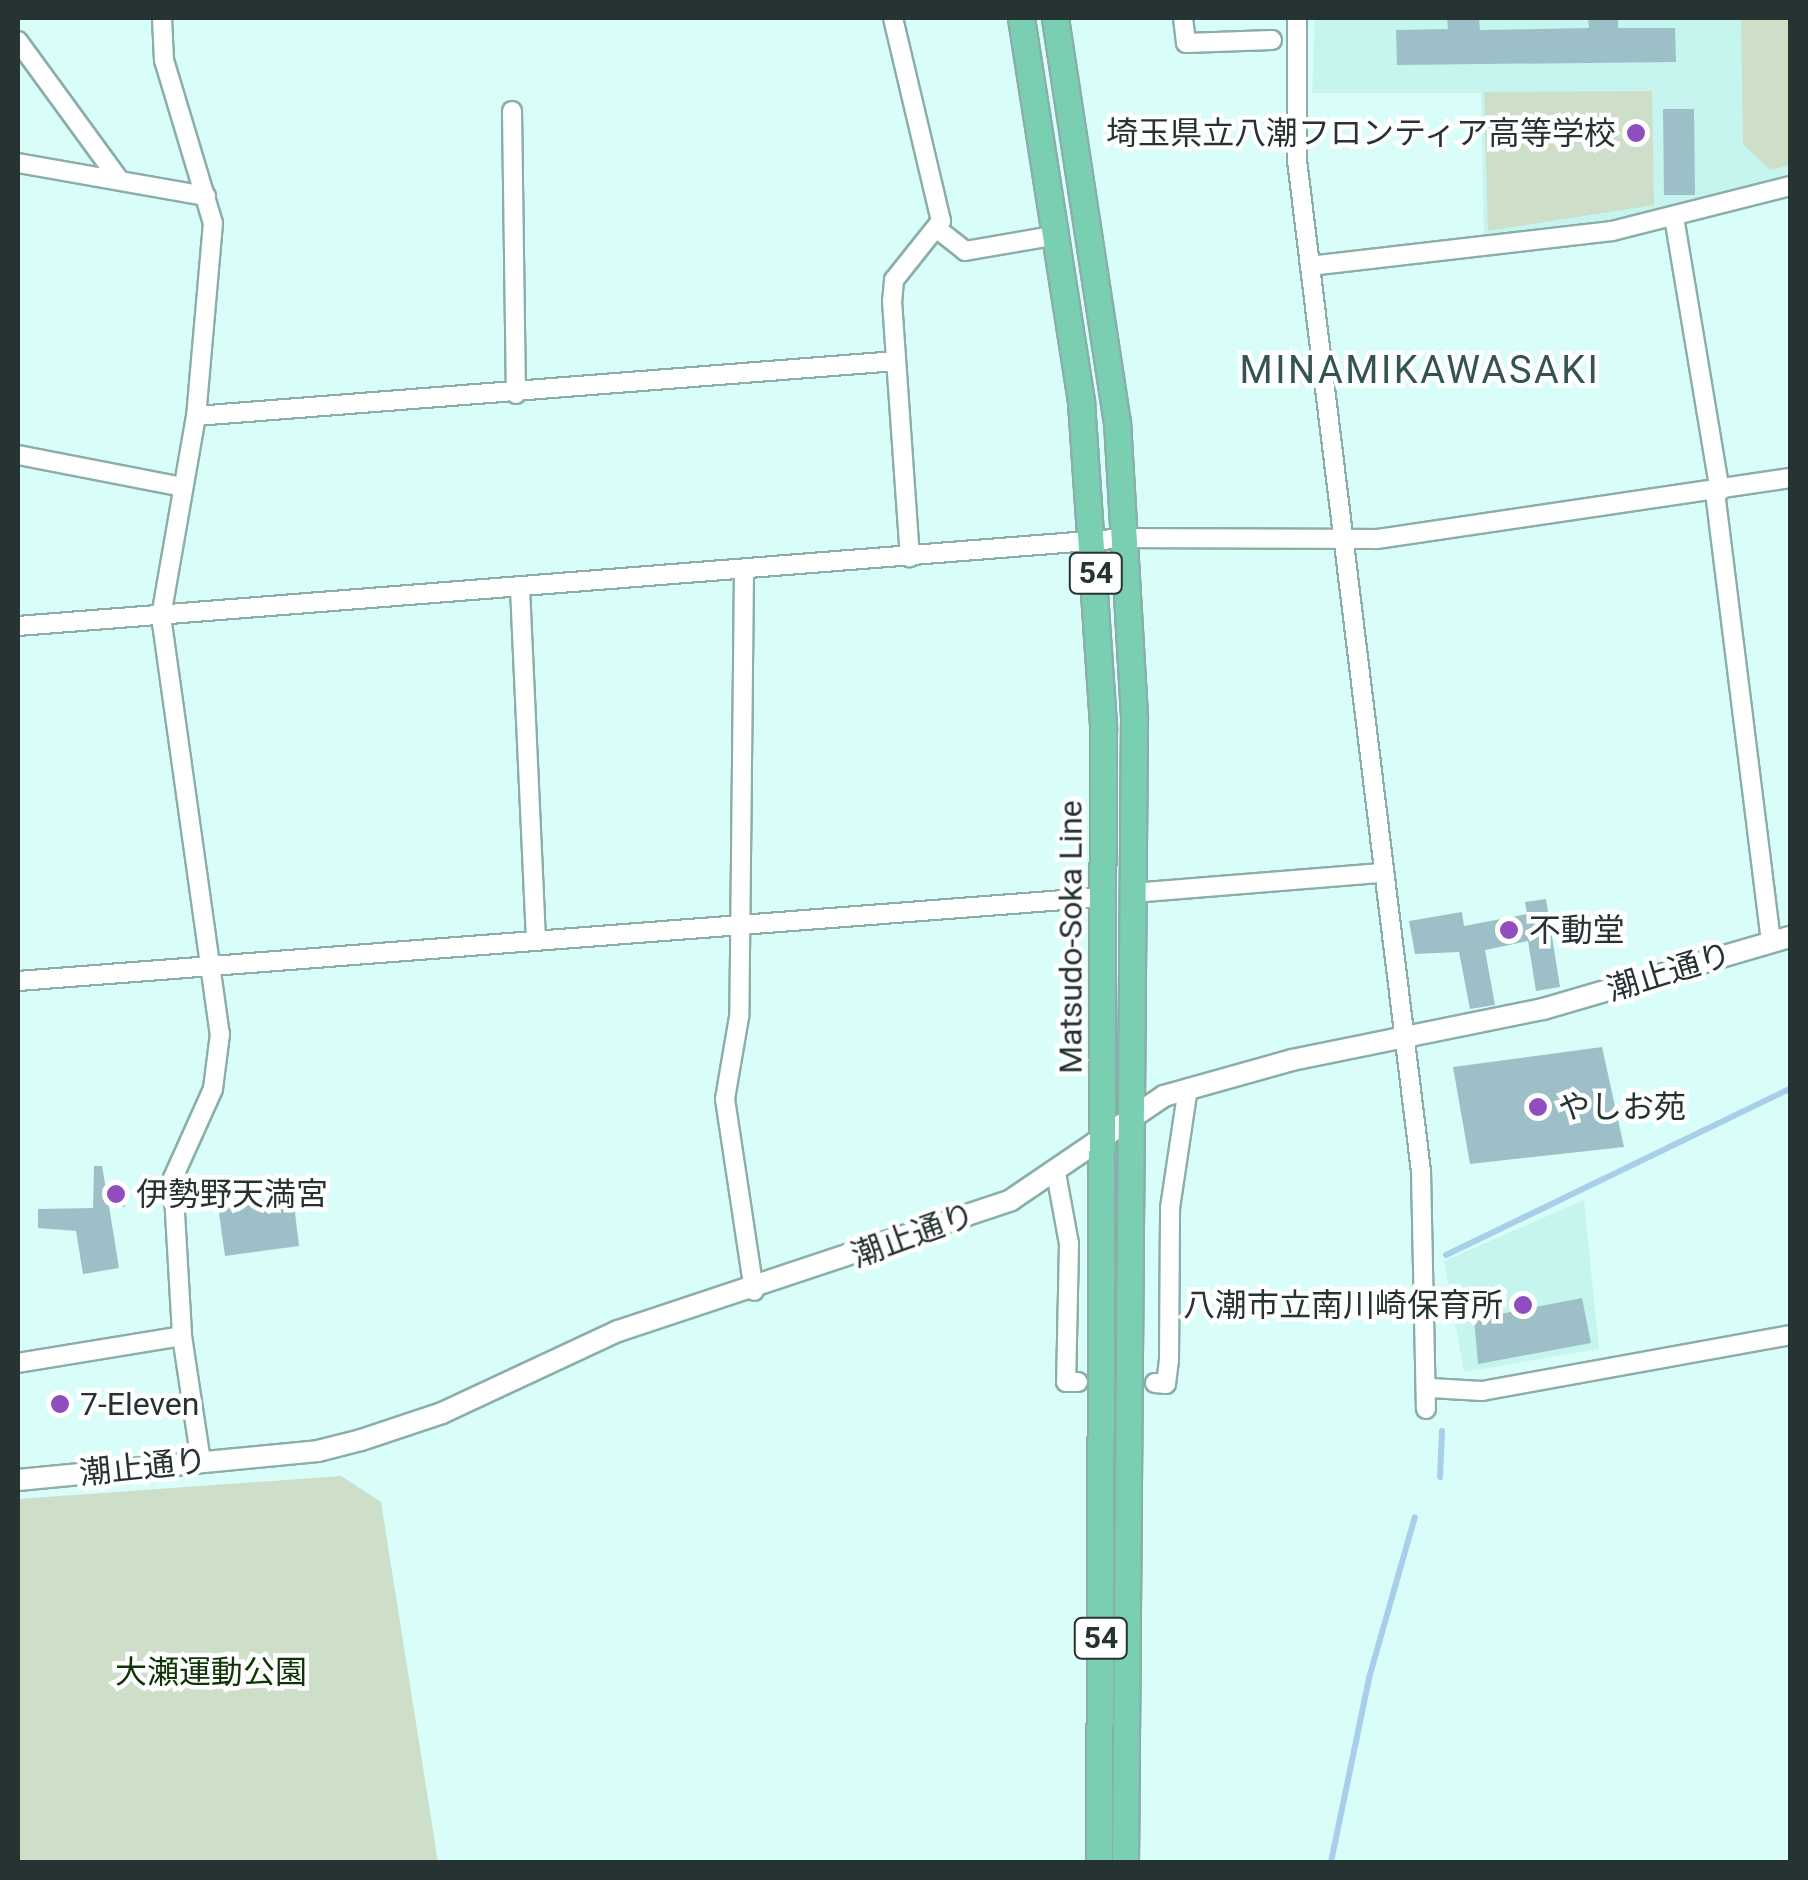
<!DOCTYPE html>
<meta charset="utf-8">
<style>
body{margin:0}
#map{position:relative;width:1808px;height:1880px;overflow:hidden;background:#d9fefa;font-family:Roboto,"Noto Sans JP",sans-serif}
div>[style]{position:absolute}
.built>*{inset:0;background:#c6f4ef}
.green>*{inset:0;background:#cddec9}
.stream>*{height:6px;margin:-3px;padding:0 3px;transform-origin:3px;border-radius:3px;background:#a7cfea}
.building>*{inset:0;background:#9dc0c8}
.roads{filter:drop-shadow(2px 0 #8aaeaa) drop-shadow(-2px 0 #8aaeaa) drop-shadow(0 2px #8aaeaa) drop-shadow(0 -2px #8aaeaa)}
.minor>*{height:18px;margin:-9px;padding:0 9px;transform-origin:9px;border-radius:9px;background:#fff}
.tertiary>*{height:20px;margin:-10px;padding:0 10px;transform-origin:10px;border-radius:10px;background:#fff}
.primary>*{height:25px;margin:-12.5px;padding:0 12.5px;transform-origin:12.5px;border-radius:12.5px;background:#7aceb2}
.dots>*{width:28px;height:28px;translate:-50% -50%;box-sizing:border-box;border:5px solid #fff;border-radius:50%}
span{translate:-50% -50%;white-space:nowrap;text-align:center;line-height:1.15;-webkit-text-stroke:9px #fff;paint-order:stroke}
.shield-label span{padding:2px 8px;background:#fff;border:2px solid;border-radius:8px;-webkit-text-stroke-width:0}
.shield-label{font-size:30px;color:#253332;font-weight:700}
.poi-label{font-size:32px;color:#253332}
.right{translate:-100% -50%;text-align:right}
.left{translate:0 -50%;text-align:left}
.street-label{font-size:32px;color:#253332}
.park-label{font-size:32px;color:#0e3505}
.quarter-label{font-size:38px;color:#335451;letter-spacing:2.5px}
.frame{position:absolute;inset:0;border:20px solid #253332;pointer-events:none}
</style>
<div id="map">
<div class="built">
<i style="clip-path:polygon(1315px 18px,1790px 18px,1790px 174px,1622px 218px,1484px 236px,1481px 93px,1312px 93px)"></i>
<i style="clip-path:polygon(1584px 1200px,1599px 1349px,1464px 1372px,1444px 1261px)"></i>
</div>
<div class="green">
<i style="clip-path:polygon(1741px 18px,1790px 18px,1790px 165px,1770px 170px,1743px 144px)"></i>
<i style="clip-path:polygon(1652px 91px,1654px 205px,1488px 231px,1484px 92px)"></i>
<i style="clip-path:polygon(341px 1476px,381px 1502px,438px 1862px,18px 1862px,18px 1499px)"></i>
</div>
<div class="stream">
<i style="left:1446px;top:1255px;width:382px;rotate:-25.8deg"></i>
<i style="left:1440px;top:1477px;width:46px;rotate:-87.5deg"></i>
<i style="left:1331px;top:1862px;width:188px;rotate:-78.3deg"></i>
<i style="left:1369px;top:1678px;width:167px;rotate:-74.1deg"></i>
</div>
<div class="building">
<i style="clip-path:polygon(1447px 18px,1479px 18px,1480px 30px,1589px 28px,1588px 18px,1618px 18px,1618px 28px,1675px 28px,1676px 62px,1397px 65px,1396px 30px,1448px 29px)"></i>
<i style="clip-path:polygon(1663px 109px,1694px 109px,1695px 195px,1664px 195px)"></i>
<i style="clip-path:polygon(1546px 899px,1560px 987px,1536px 991px,1528px 941px,1485px 950px,1495px 1005px,1470px 1009px,1459px 952px,1415px 954px,1409px 921px,1462px 912px,1464px 926px,1527px 914px,1525px 902px)"></i>
<i style="clip-path:polygon(1602px 1047px,1624px 1147px,1470px 1164px,1453px 1067px)"></i>
<i style="clip-path:polygon(94px 1166px,102px 1166px,106px 1189px,126px 1185px,125px 1207px,109px 1206px,119px 1268px,83px 1274px,76px 1231px,38px 1228px,38px 1209px,93px 1208px)"></i>
<i style="clip-path:polygon(293px 1196px,299px 1246px,225px 1256px,218px 1206px)"></i>
<i style="clip-path:polygon(1582px 1298px,1591px 1343px,1478px 1364px,1474px 1319px)"></i>
</div>
<div class="roads">
<div class="minor">
<i style="left:162px;top:18px;width:42px;rotate:87.3deg"></i>
<i style="left:164px;top:60px;width:170px;rotate:73.3deg"></i>
<i style="left:213px;top:223px;width:194px;rotate:95deg"></i>
<i style="left:196px;top:416px;width:203px;rotate:99.9deg"></i>
<i style="left:161px;top:616px;width:422px;rotate:82deg"></i>
<i style="left:220px;top:1034px;width:55px;rotate:97.3deg"></i>
<i style="left:213px;top:1089px;width:98px;rotate:114.2deg"></i>
<i style="left:173px;top:1178px;width:158px;rotate:86.7deg"></i>
<i style="left:182px;top:1336px;width:126px;rotate:81.4deg"></i>
<i style="left:893px;top:18px;width:209px;rotate:76.7deg"></i>
<i style="left:941px;top:221px;width:75px;rotate:128.5deg"></i>
<i style="left:894px;top:280px;width:21px;rotate:95deg"></i>
<i style="left:892px;top:301px;width:257px;rotate:86deg"></i>
<i style="left:1183px;top:18px;width:25px;rotate:83deg"></i>
<i style="left:1186px;top:43px;width:86px;rotate:-2deg"></i>
<i style="left:1297px;top:18px;width:142px;rotate:90deg"></i>
<i style="left:1297px;top:160px;width:1020px;rotate:83.01deg"></i>
<i style="left:1421px;top:1172px;width:237px;rotate:88.8deg"></i>
<i style="left:18px;top:41px;width:173px;rotate:53.9deg"></i>
<i style="left:512px;top:111px;width:283px;rotate:89.2deg"></i>
<i style="left:18px;top:163px;width:191px;rotate:10deg"></i>
<i style="left:1674px;top:217px;width:278px;rotate:80.5deg"></i>
<i style="left:936px;top:228px;width:37px;rotate:38deg"></i>
<i style="left:965px;top:251px;width:95px;rotate:-9.7deg"></i>
<i style="left:1310px;top:266px;width:304px;rotate:-6.6deg"></i>
<i style="left:1612px;top:231px;width:184px;rotate:-14.2deg"></i>
<i style="left:196px;top:416px;width:702px;rotate:-4.49deg"></i>
<i style="left:18px;top:455px;width:168px;rotate:11deg"></i>
<i style="left:1715px;top:492px;width:452px;rotate:82.9deg"></i>
<i style="left:744px;top:571px;width:446px;rotate:90.6deg"></i>
<i style="left:739px;top:1017px;width:83px;rotate:99.7deg"></i>
<i style="left:725px;top:1099px;width:194px;rotate:81.4deg"></i>
<i style="left:520px;top:588px;width:349px;rotate:87.4deg"></i>
<i style="left:18px;top:626px;width:1111px;rotate:-4.54deg"></i>
<i style="left:1126px;top:538px;width:251px;rotate:0.2deg"></i>
<i style="left:1377px;top:539px;width:417px;rotate:-8.4deg"></i>
<i style="left:1132px;top:893px;width:251px;rotate:-4.6deg"></i>
<i style="left:18px;top:981px;width:1088px;rotate:-4.43deg"></i>
<i style="left:1056px;top:1173px;width:72px;rotate:79.6deg"></i>
<i style="left:1069px;top:1244px;width:138px;rotate:91.2deg"></i>
<i style="left:1066px;top:1382px;width:12px"></i>
<i style="left:18px;top:1363px;width:166px;rotate:-9.3deg"></i>
<i style="left:1155px;top:1383px;width:11px;rotate:5deg"></i>
<i style="left:1166px;top:1384px;width:23px;rotate:-83deg"></i>
<i style="left:1169px;top:1361px;width:153px;rotate:-89.6deg"></i>
<i style="left:1170px;top:1208px;width:121px;rotate:-81.5deg"></i>
<i style="left:1430px;top:1388px;width:52px;rotate:3.3deg"></i>
<i style="left:1482px;top:1391px;width:313px;rotate:-10.3deg"></i>
</div>
<div class="tertiary">
<i style="left:18px;top:1480px;width:301px;rotate:-5.5deg"></i>
<i style="left:318px;top:1451px;width:44px;rotate:-14.3deg"></i>
<i style="left:361px;top:1440px;width:85px;rotate:-18.4deg"></i>
<i style="left:442px;top:1413px;width:194px;rotate:-25deg"></i>
<i style="left:618px;top:1331px;width:414px;rotate:-18.4deg"></i>
<i style="left:1011px;top:1200px;width:185px;rotate:-34.2deg"></i>
<i style="left:1164px;top:1096px;width:133px;rotate:-15.7deg"></i>
<i style="left:1292px;top:1060px;width:256px;rotate:-11.5deg"></i>
<i style="left:1543px;top:1009px;width:257px;rotate:-16.3deg"></i>
</div>
<div class="primary">
<i style="left:1021px;top:18px;width:389px;rotate:81.1deg"></i>
<i style="left:1081px;top:402px;width:326px;rotate:86.1deg"></i>
<i style="left:1103px;top:727px;width:1135px;rotate:90.2deg"></i>
<i style="left:1055px;top:18px;width:408px;rotate:81.3deg"></i>
<i style="left:1117px;top:421px;width:298px;rotate:86.7deg"></i>
<i style="left:1134px;top:719px;width:1143px;rotate:90.45deg"></i>
</div>
</div>
<div class="dots">
<i style="left:1636px;top:133px;background:#914cbf"></i>
<i style="left:1509px;top:930px;background:#914cbf"></i>
<i style="left:1538px;top:1107px;background:#914cbf"></i>
<i style="left:116px;top:1194px;background:#914cbf"></i>
<i style="left:1523px;top:1305px;background:#914cbf"></i>
<i style="left:60px;top:1404px;background:#914cbf"></i>
</div>
<div class="shield-label">
<span style="left:1096px;top:573px">54</span>
<span style="left:1101px;top:1638px">54</span>
</div>
<div class="poi-label">
<span class="right" style="left:1616px;top:133px">埼玉県立八潮フロンティア高等学校</span>
<span class="left" style="left:1529px;top:930px">不動堂</span>
<span class="left" style="left:1558px;top:1107px">やしお苑</span>
<span class="left" style="left:136px;top:1194px">伊勢野天満宮</span>
<span class="right" style="left:1503px;top:1305px">八潮市立南川崎保育所</span>
<span class="left" style="left:80px;top:1404px">7-Eleven</span>
</div>
<div class="street-label">
<span style="left:1071px;top:937px;rotate:-90deg">Matsudo-Soka Line</span>
<span style="left:1669px;top:972px;rotate:-17deg">潮止通り</span>
<span style="left:913px;top:1235px;rotate:-20deg">潮止通り</span>
<span style="left:143px;top:1467px;rotate:-6deg">潮止通り</span>
</div>
<div class="park-label">
<span style="left:211px;top:1672px">大瀬運動公園</span>
</div>
<div class="quarter-label">
<span style="left:1420px;top:371px">MINAMIKAWASAKI</span>
</div>
<div class="frame"></div>
</div>
